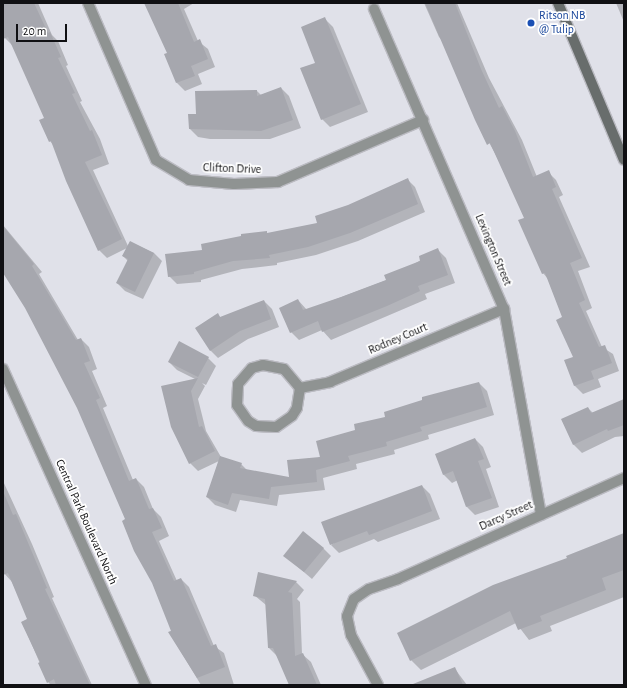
<!DOCTYPE html>
<style>
body{margin:0}
#map{position:relative;width:627px;height:688px;overflow:hidden;background:#e0e1e9;font-family:"Alegreya Sans",sans-serif}
div>[style]{position:absolute}
.shadow>*{inset:0;background:#0003}
.building>*{inset:0;background:#a6a7ae}
.roads{filter:drop-shadow(1px 0 #bbbbc2) drop-shadow(-1px 0 #bbbbc2) drop-shadow(0 1px #bbbbc2) drop-shadow(0 -1px #bbbbc2)}
.minor>*{height:10px;margin:-5px;padding:0 5px;transform-origin:5px;border-radius:5px;background:#8f9392}
.tertiary>*{height:10px;margin:-5px;padding:0 5px;transform-origin:5px;border-radius:5px;background:#8f9392}
.secondary>*{height:10px;margin:-5px;padding:0 5px;transform-origin:5px;border-radius:5px;background:#686d6c}
.dots>*{width:11px;height:11px;translate:-50% -50%;box-sizing:border-box;border:2px solid #fff;border-radius:50%}
span{translate:-50% -50%;white-space:nowrap;text-align:center;line-height:1.15;-webkit-text-stroke:3.5px #fff;paint-order:stroke}
.transit-label{font-size:12px;color:#164399}
.left{translate:0 -50%;text-align:left}
.street-label{font-size:12px;color:#101013}
.frame{position:absolute;inset:0;border:4px solid #101013;pointer-events:none}
.scale{position:absolute;left:16px;top:24px;width:51px;height:18px;box-sizing:border-box;border:2px solid #101013;border-top:0;padding-left:5px;font-size:12px;line-height:14px;white-space:nowrap;color:#101013;-webkit-text-stroke:3px #fff;paint-order:stroke}
</style>
<div id="map">
<div class="shadow">
<i style="clip-path:polygon(3px 3px,38px 3px,52px 35px,58px 41px,68px 65px,66px 66px,82px 101px,80px 102px,100px 139px,109px 164px,93px 170px,128px 246px,130px 242px,154px 253px,162px 261px,143px 299px,125px 291px,117px 283px,128px 261px,123px 256px,127px 248px,107px 258px,99px 250px,54px 146px,50px 141px,45px 118px,13px 46px,3px 36px)"></i>
<i style="clip-path:polygon(145px 3px,194px 3px,184px 9px,198px 41px,208px 49px,215px 67px,198px 74px,202px 84px,185px 91px,177px 83px,166px 55px,169px 53px)"></i>
<i style="clip-path:polygon(424px 3px,457px 3px,489px 78px,522px 140px,537px 177px,548px 172px,556px 180px,563px 195px,559px 197px,590px 267px,578px 271px,592px 308px,586px 311px,602px 347px,613px 354px,619px 371px,598px 379px,601px 387px,583px 394px,575px 386px,565px 361px,574px 358px,563px 318px,548px 279px,543px 273px,525px 218px,507px 175px,476px 119px,444px 42px,439px 37px)"></i>
<i style="clip-path:polygon(616px 3px,624px 3px,624px 22px)"></i>
<i style="clip-path:polygon(325px 19px,333px 27px,368px 112px,330px 127px,322px 119px,316px 63px)"></i>
<i style="clip-path:polygon(281px 88px,289px 96px,301px 128px,270px 139px,210px 139px,198px 137px,190px 129px,197px 115px,257px 91px,261px 95px)"></i>
<i style="clip-path:polygon(407px 179px,415px 187px,425px 212px,358px 241px,316px 255px,277px 263px,277px 265px,242px 269px,201px 280px,201px 282px,177px 284px,169px 276px,203px 251px,266px 232px,268px 234px,318px 224px,349px 206px)"></i>
<i style="clip-path:polygon(3px 225px,42px 272px,39px 274px,78px 340px,81px 339px,89px 347px,97px 369px,92px 371px,107px 406px,103px 408px,133px 480px,136px 479px,144px 487px,153px 509px,161px 517px,169px 536px,159px 541px,177px 581px,181px 579px,189px 587px,214px 646px,224px 653px,234px 685px,201px 685px,169px 632px,172px 631px,153px 582px,78px 408px,26px 307px,3px 271px)"></i>
<i style="clip-path:polygon(438px 250px,446px 258px,455px 283px,425px 294px,427px 299px,331px 340px,322px 330px,299px 340px,291px 332px,298px 300px,307px 310px,387px 280px)"></i>
<i style="clip-path:polygon(264px 301px,272px 309px,279px 327px,248px 339px,218px 358px,210px 350px,218px 315px,221px 318px)"></i>
<i style="clip-path:polygon(208px 358px,216px 366px,206px 385px,202px 383px,205px 386px,198px 399px,206px 431px,221px 457px,241px 464px,248px 471px,290px 478px,356px 431px,479px 383px,487px 391px,494px 415px,428px 435px,429px 439px,394px 450px,395px 454px,356px 464px,357px 469px,323px 478px,325px 490px,279px 495px,277px 506px,240px 500px,236px 512px,215px 505px,207px 497px,219px 461px,198px 471px,190px 463px,172px 427px,195px 379px,177px 370px,169px 362px)"></i>
<i style="clip-path:polygon(624px 401px,624px 436px,615px 437px,582px 453px,574px 445px,562px 420px,588px 408px,593px 413px)"></i>
<i style="clip-path:polygon(475px 439px,483px 447px,491px 467px,486px 469px,499px 507px,475px 515px,467px 507px,458px 480px,452px 483px,444px 475px,436px 455px)"></i>
<i style="clip-path:polygon(3px 481px,32px 544px,54px 597px,52px 598px,92px 685px,51px 685px,48px 682px,22px 622px,29px 619px,12px 582px,3px 572px)"></i>
<i style="clip-path:polygon(422px 486px,430px 494px,440px 519px,378px 542px,374px 539px,339px 553px,331px 545px)"></i>
<i style="clip-path:polygon(624px 534px,624px 597px,550px 626px,552px 631px,529px 640px,516px 623px,421px 670px,411px 660px,568px 559px)"></i>
<i style="clip-path:polygon(323px 548px,331px 556px,312px 579px,285px 556px)"></i>
<i style="clip-path:polygon(259px 574px,296px 582px,304px 590px,297px 599px,300px 602px,302px 654px,311px 662px,321px 685px,291px 685px,277px 656px,269px 648px,266px 605px,254px 595px)"></i>
<i style="clip-path:polygon(455px 669px,467px 685px,436px 685px)"></i>
</div>
<div class="building">
<i style="clip-path:polygon(3px 3px,34px 3px,48px 33px,50px 32px,61px 57px,58px 58px,75px 93px,72px 94px,90px 131px,92px 130px,102px 155px,85px 162px,122px 239px,98px 251px,66px 181px,51px 141px,49px 142px,39px 120px,44px 118px,8px 37px,3px 39px)"></i>
<i style="clip-path:polygon(144px 3px,178px 3px,194px 42px,200px 39px,208px 59px,191px 66px,195px 76px,176px 83px,164px 54px,167px 53px)"></i>
<i style="clip-path:polygon(425px 3px,455px 3px,481px 69px,499px 108px,502px 106px,515px 131px,533px 177px,549px 170px,556px 187px,552px 189px,582px 258px,570px 263px,585px 300px,579px 303px,599px 347px,605px 345px,612px 363px,591px 371px,594px 379px,574px 386px,564px 360px,573px 357px,556px 320px,562px 317px,545px 273px,542px 274px,518px 220px,524px 218px,490px 143px,487px 145px,475px 120px)"></i>
<i style="clip-path:polygon(325px 17px,361px 104px,321px 120px,300px 68px,315px 63px,301px 27px)"></i>
<i style="clip-path:polygon(281px 87px,293px 120px,261px 131px,189px 129px,188px 114px,196px 114px,195px 91px,257px 90px,257px 96px)"></i>
<i style="clip-path:polygon(408px 178px,418px 204px,350px 233px,308px 247px,269px 255px,270px 258px,233px 261px,194px 272px,194px 274px,168px 277px,165px 254px,202px 250px,201px 244px,241px 236px,241px 234px,267px 231px,267px 233px,317px 223px,315px 216px,348px 205px)"></i>
<i style="clip-path:polygon(3px 226px,34px 264px,32px 266px,76px 340px,81px 338px,90px 361px,84px 363px,100px 398px,96px 400px,129px 481px,136px 478px,149px 509px,153px 508px,162px 528px,152px 532px,174px 581px,181px 578px,211px 646px,216px 644px,225px 667px,197px 678px,168px 632px,171px 631px,152px 583px,134px 551px,122px 521px,125px 519px,77px 408px,25px 308px,3px 273px)"></i>
<i style="clip-path:polygon(130px 241px,154px 253px,135px 292px,116px 283px,128px 259px,122px 256px)"></i>
<i style="clip-path:polygon(438px 248px,448px 275px,418px 286px,420px 291px,387px 306px,322px 332px,318px 321px,290px 333px,279px 308px,298px 299px,303px 310px,341px 297px,386px 280px,384px 275px,420px 261px,419px 256px)"></i>
<i style="clip-path:polygon(264px 300px,271px 319px,240px 331px,210px 351px,195px 328px,218px 313px,220px 317px)"></i>
<i style="clip-path:polygon(179px 341px,209px 357px,198px 377px,168px 362px)"></i>
<i style="clip-path:polygon(198px 378px,191px 391px,199px 427px,202px 426px,215px 451px,189px 464px,171px 427px,161px 386px)"></i>
<i style="clip-path:polygon(479px 382px,487px 407px,420px 427px,422px 431px,386px 442px,387px 446px,348px 456px,350px 461px,316px 470px,317px 482px,271px 487px,269px 499px,232px 493px,228px 505px,206px 497px,220px 456px,242px 463px,240px 468px,289px 477px,287px 460px,320px 457px,316px 441px,355px 430px,354px 424px,385px 417px,384px 412px,422px 400px,422px 397px)"></i>
<i style="clip-path:polygon(624px 399px,624px 425px,608px 431px,607px 429px,573px 445px,561px 419px,588px 407px,591px 413px)"></i>
<i style="clip-path:polygon(475px 438px,484px 459px,478px 461px,492px 498px,466px 507px,453px 471px,443px 475px,435px 454px)"></i>
<i style="clip-path:polygon(422px 485px,432px 511px,369px 535px,367px 531px,330px 545px,321px 522px)"></i>
<i style="clip-path:polygon(3px 491px,13px 515px,16px 514px,47px 588px,45px 589px,90px 685px,56px 685px,54px 679px,47px 683px,38px 663px,40px 662px,21px 622px,27px 619px,8px 573px,3px 575px)"></i>
<i style="clip-path:polygon(303px 531px,324px 548px,304px 572px,283px 556px)"></i>
<i style="clip-path:polygon(624px 533px,624px 570px,602px 578px,606px 590px,540px 616px,542px 621px,518px 630px,510px 611px,410px 661px,397px 633px,493px 585px,567px 558px,566px 556px)"></i>
<i style="clip-path:polygon(258px 572px,297px 581px,288px 592px,292px 593px,295px 656px,303px 653px,317px 685px,289px 685px,273px 648px,268px 648px,265px 599px,253px 596px)"></i>
<i style="clip-path:polygon(455px 667px,463px 685px,413px 685px,413px 684px)"></i>
</div>
<div class="roads">
<div class="minor">
<i style="left:88px;top:3px;width:171px;rotate:66.6deg"></i>
<i style="left:156px;top:160px;width:39px;rotate:31deg"></i>
<i style="left:189px;top:180px;width:45px;rotate:5.1deg"></i>
<i style="left:234px;top:184px;width:44px;rotate:-2.6deg"></i>
<i style="left:278px;top:182px;width:158px;rotate:-23.2deg"></i>
<i style="left:374px;top:9px;width:327px;rotate:66.6deg"></i>
<i style="left:504px;top:309px;width:209px;rotate:79.8deg"></i>
<i style="left:300px;top:388px;width:20px;rotate:99deg"></i>
<i style="left:297px;top:408px;width:9px;rotate:122deg"></i>
<i style="left:292px;top:416px;width:19px;rotate:145deg"></i>
<i style="left:276px;top:427px;width:20px;rotate:-177deg"></i>
<i style="left:256px;top:426px;width:9px;rotate:-148deg"></i>
<i style="left:248px;top:421px;width:19px;rotate:-125deg"></i>
<i style="left:237px;top:405px;width:21px;rotate:-87deg"></i>
<i style="left:238px;top:384px;width:21px;rotate:-49deg"></i>
<i style="left:252px;top:368px;width:11px;rotate:-15deg"></i>
<i style="left:263px;top:365px;width:21px;rotate:11deg"></i>
<i style="left:284px;top:369px;width:25px;rotate:50deg"></i>
<i style="left:300px;top:388px;width:31px;rotate:-11deg"></i>
<i style="left:330px;top:382px;width:189px;rotate:-22.8deg"></i>
<i style="left:378px;top:685px;width:57px;rotate:-118.4deg"></i>
<i style="left:351px;top:635px;width:19px;rotate:-102deg"></i>
<i style="left:347px;top:616px;width:18px;rotate:-68deg"></i>
<i style="left:354px;top:599px;width:18px;rotate:-34deg"></i>
<i style="left:369px;top:589px;width:31px;rotate:-19deg"></i>
<i style="left:398px;top:579px;width:248px;rotate:-24.1deg"></i>
</div>
<div class="tertiary">
<i style="left:3px;top:369px;width:347px;rotate:65.7deg"></i>
</div>
<div class="secondary">
<i style="left:558px;top:3px;width:170px;rotate:67.2deg"></i>
</div>
</div>
<div class="dots">
<i style="left:531px;top:23px;background:#1a4fb4"></i>
</div>
<div class="transit-label">
<span class="left" style="left:539px;top:23px">Ritson NB<br>@ Tulip</span>
</div>
<div class="street-label">
<span style="left:232px;top:169px;rotate:2deg">Clifton Drive</span>
<span style="left:493px;top:250px;rotate:67deg">Lexington Street</span>
<span style="left:398px;top:339px;rotate:-23deg">Rodney Court</span>
<span style="left:506px;top:516px;rotate:-24deg">Darcy Street</span>
<span style="left:86px;top:522px;rotate:66deg">Central Park Boulevard North</span>
</div>
<div class="frame"></div>
<div class="scale">20 m</div>
</div>
